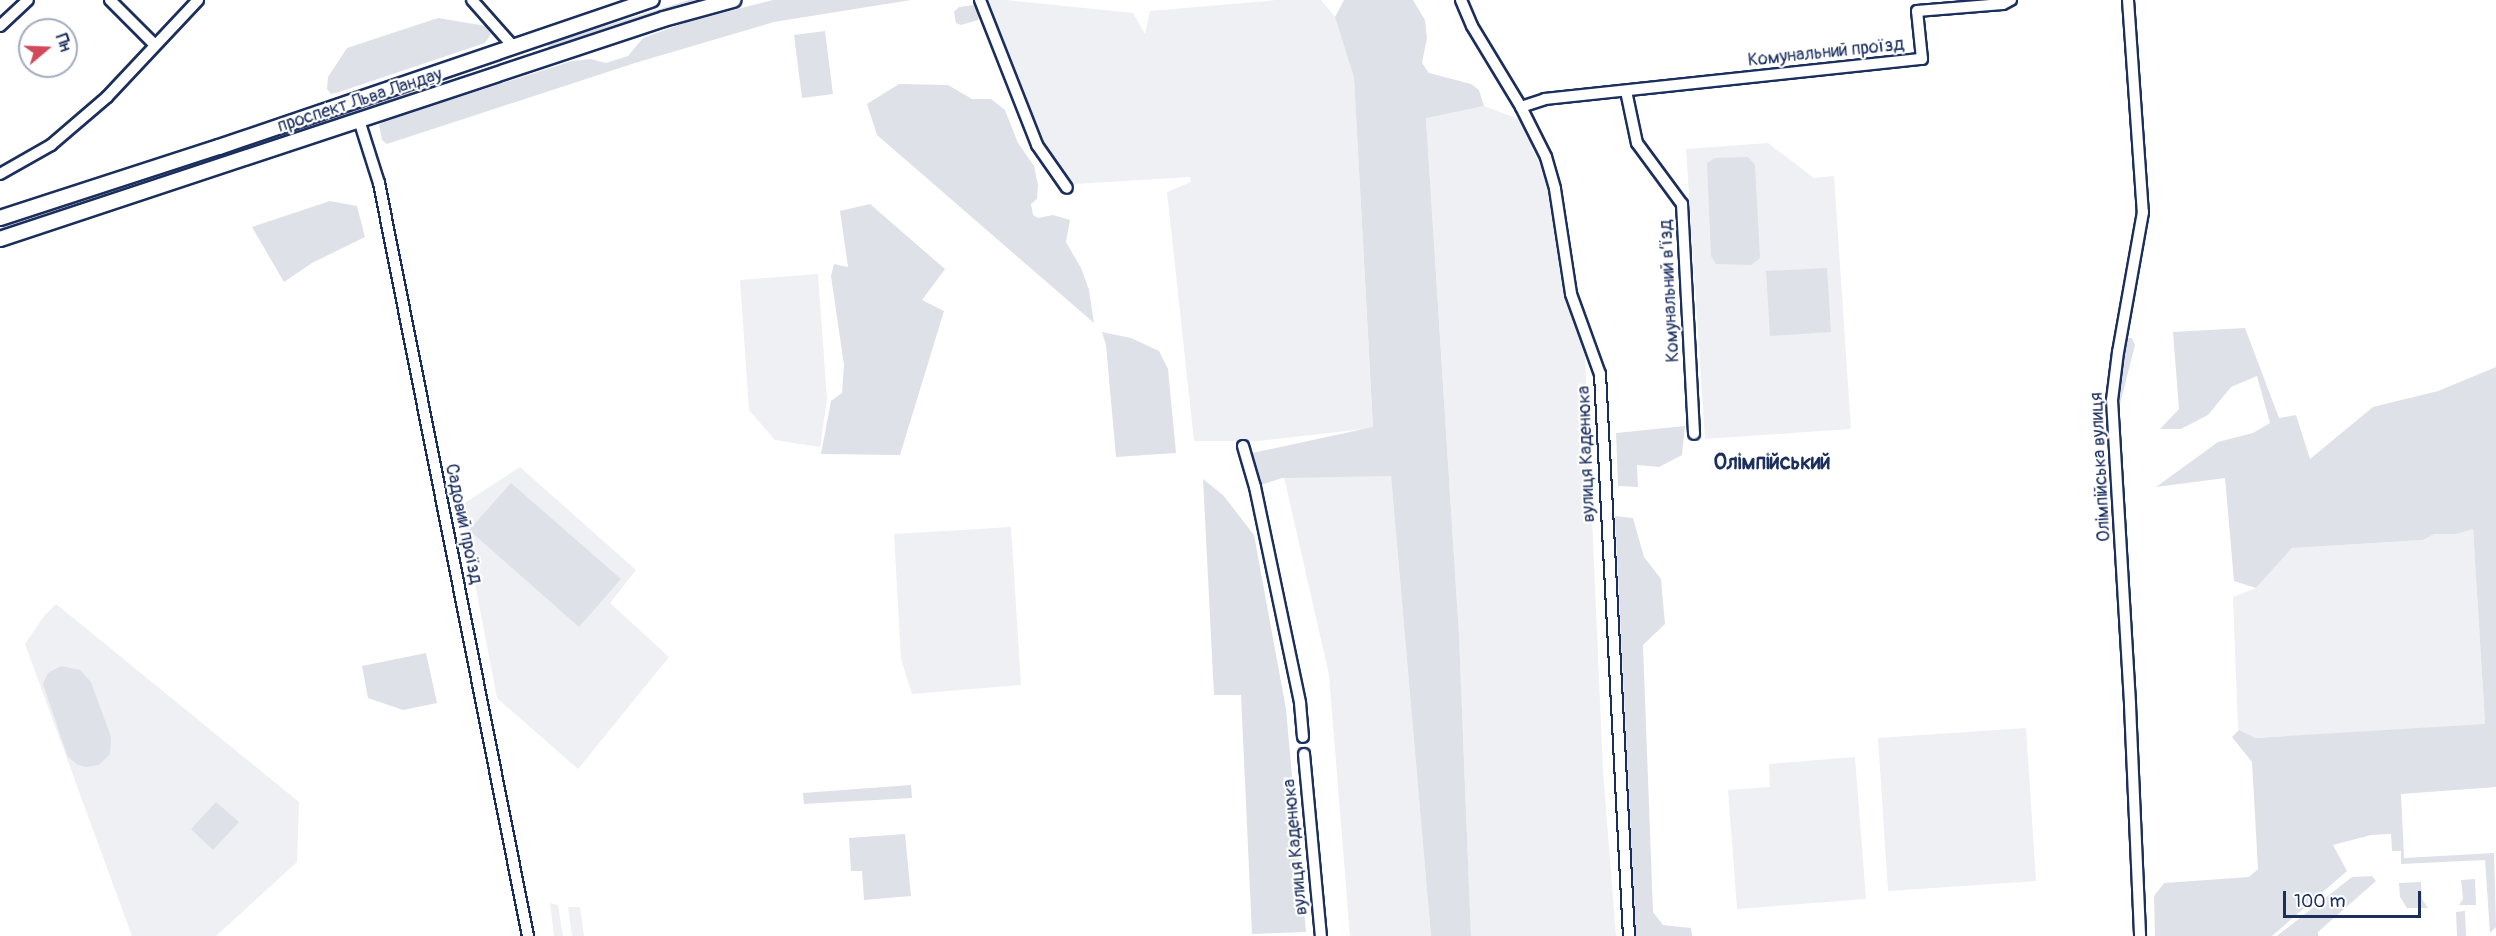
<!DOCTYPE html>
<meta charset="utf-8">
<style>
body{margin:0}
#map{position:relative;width:2496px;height:936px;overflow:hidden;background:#fff;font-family:Pangolin,sans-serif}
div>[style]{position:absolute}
.built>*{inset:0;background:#eff0f4}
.green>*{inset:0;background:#dee1e7}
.roads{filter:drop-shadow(2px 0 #1b2f5e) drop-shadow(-2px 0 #1b2f5e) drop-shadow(0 2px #1b2f5e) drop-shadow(0 -2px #1b2f5e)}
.minor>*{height:10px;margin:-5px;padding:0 5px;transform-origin:5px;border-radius:5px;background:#fff}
.major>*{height:14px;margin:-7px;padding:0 7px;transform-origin:7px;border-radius:7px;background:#fff}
span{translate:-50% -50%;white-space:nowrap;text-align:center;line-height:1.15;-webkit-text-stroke:4.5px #fff;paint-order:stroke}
.street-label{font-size:18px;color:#1b2f5e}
.quarter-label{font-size:21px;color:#1b2f5e;font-weight:700}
.north{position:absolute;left:18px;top:18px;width:60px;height:60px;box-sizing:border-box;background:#fff;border:2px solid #a4acbf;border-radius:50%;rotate:71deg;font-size:16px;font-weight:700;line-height:24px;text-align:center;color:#1b2f5e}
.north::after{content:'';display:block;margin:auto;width:21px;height:27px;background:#d1495b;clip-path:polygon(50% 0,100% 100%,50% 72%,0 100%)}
.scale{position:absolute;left:2283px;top:891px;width:138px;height:27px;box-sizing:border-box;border:3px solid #1b2f5e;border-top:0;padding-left:8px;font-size:18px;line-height:21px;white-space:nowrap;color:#1b2f5e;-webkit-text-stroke:4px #fff;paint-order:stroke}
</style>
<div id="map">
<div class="built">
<i style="clip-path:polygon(980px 0,1005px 0,1133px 13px,1145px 34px,1150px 11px,1277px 0,1321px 0,1335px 17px,1354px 78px,1373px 428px,1259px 441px,1194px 441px,1167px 192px,1191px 182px,1190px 177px,1074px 184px,1041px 140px,1001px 34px)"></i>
<i style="clip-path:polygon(1484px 106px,1529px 123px,1532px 150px,1553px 185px,1559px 268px,1585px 356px,1603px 771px,1616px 936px,1471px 936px,1459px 635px,1426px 117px)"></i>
<i style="clip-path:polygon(1768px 143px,1814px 178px,1834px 176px,1851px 429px,1705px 439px,1686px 149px)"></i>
<i style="clip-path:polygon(818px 274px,827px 399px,820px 447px,775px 440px,749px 410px,740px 280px)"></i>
<i style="clip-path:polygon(520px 467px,636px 570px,610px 603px,669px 657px,578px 769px,497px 698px,460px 506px)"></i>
<i style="clip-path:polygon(1391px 475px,1431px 936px,1350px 936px,1329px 675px,1284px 477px)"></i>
<i style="clip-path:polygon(1011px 527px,1021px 685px,912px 694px,901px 659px,894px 534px)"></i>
<i style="clip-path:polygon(2473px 529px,2485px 725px,2254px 738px,2238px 730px,2233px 597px,2256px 588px,2292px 548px,2423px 540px,2434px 534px)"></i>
<i style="clip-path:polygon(56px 604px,299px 802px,297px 862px,216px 936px,132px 936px,25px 644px,44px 616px)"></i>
<i style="clip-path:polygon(2026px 728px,2036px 881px,1888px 891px,1878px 738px)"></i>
<i style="clip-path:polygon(1855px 757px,1866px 899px,1737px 909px,1728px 790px,1770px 787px,1769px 764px)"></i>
<i style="clip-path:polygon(550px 903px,558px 905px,563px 936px,554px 936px)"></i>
<i style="clip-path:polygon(568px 907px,580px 907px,584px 936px,572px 936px)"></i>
</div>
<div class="green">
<i style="clip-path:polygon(689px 0,710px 0,549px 49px,547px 44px)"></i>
<i style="clip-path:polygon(773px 0,911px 0,774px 22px,635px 63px,387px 144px,382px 140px,379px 125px,384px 121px,572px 61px,591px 59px,606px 63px,628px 56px,643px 38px,687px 22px)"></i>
<i style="clip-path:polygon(1344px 0,1413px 0,1425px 20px,1427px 38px,1422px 63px,1429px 73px,1471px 84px,1479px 90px,1484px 106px,1426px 118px,1459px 635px,1471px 936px,1431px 936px,1391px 476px,1282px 478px,1255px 487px,1252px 453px,1373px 427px,1354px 78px,1335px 17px)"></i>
<i style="clip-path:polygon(974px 5px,980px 10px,978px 20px,961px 25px,956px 23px,954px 12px,959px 7px)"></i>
<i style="clip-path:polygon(438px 18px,486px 26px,491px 34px,485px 43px,339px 92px,331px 94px,327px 89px,328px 77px,347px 48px)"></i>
<i style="clip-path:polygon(825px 31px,833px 94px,802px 98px,794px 35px)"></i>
<i style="clip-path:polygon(899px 84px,948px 85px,972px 99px,991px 99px,1005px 110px,1018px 143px,1034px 166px,1038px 185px,1037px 199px,1031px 204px,1033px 215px,1038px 218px,1053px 215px,1070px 220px,1066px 242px,1081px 268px,1089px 290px,1094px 323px,877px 135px,867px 104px)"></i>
<i style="clip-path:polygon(411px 91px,412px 96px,216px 161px,214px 157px)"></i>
<i style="clip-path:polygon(1748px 157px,1755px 165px,1760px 258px,1751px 265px,1716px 264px,1711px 256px,1707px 163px,1715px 158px)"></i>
<i style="clip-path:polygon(208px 159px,210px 163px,0 233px,0 228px)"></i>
<i style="clip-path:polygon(330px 201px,357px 206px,365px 237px,312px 263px,284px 282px,252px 227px)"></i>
<i style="clip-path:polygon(870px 204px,945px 269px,922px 300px,944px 311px,900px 455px,821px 454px,831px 401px,842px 393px,844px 365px,831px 276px,834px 264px,848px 267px,840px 211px)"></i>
<i style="clip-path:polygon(1827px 268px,1831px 332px,1770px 336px,1766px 271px)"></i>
<i style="clip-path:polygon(2245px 328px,2279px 418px,2296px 415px,2310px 459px,2373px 407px,2438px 391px,2496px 367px,2496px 787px,2401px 794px,2404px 858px,2494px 853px,2496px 927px,2490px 933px,2485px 860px,2401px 864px,2401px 851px,2392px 851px,2391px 834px,2371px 835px,2333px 845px,2347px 871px,2272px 936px,2155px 936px,2154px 896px,2164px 883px,2249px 877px,2258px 869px,2252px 762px,2232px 737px,2239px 730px,2255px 738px,2485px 724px,2473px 529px,2456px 534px,2434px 534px,2423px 540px,2292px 548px,2256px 588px,2234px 581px,2225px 478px,2156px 487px,2218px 442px,2253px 433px,2270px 423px,2257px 376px,2231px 387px,2208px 415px,2181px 429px,2160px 429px,2179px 409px,2173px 332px)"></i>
<i style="clip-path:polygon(1102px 332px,1131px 338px,1159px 351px,1168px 369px,1176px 453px,1116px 457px,1106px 345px)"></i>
<i style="clip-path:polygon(2127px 338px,2132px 338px,2135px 345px,2118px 412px,2118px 381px)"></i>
<i style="clip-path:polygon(1685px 426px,1682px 455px,1659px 467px,1637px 465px,1638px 487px,1618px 486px,1616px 433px)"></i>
<i style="clip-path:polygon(1203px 479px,1223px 495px,1254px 535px,1286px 709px,1306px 932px,1252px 934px,1241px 695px,1214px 695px)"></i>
<i style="clip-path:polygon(511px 483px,621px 579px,579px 627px,469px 530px)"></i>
<i style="clip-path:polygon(1615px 516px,1633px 518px,1644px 557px,1661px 579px,1665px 624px,1643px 645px,1653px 912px,1663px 925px,1691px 928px,1692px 936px,1636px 936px)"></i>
<i style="clip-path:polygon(426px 653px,437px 703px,403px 710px,368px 698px,362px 666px)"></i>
<i style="clip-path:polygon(61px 666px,80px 670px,91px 682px,111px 737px,110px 754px,99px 765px,86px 767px,78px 765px,68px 757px,65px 749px,43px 684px,48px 673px)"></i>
<i style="clip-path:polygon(911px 785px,912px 798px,804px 804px,803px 793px)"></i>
<i style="clip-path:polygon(216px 802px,239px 822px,213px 850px,191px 829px)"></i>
<i style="clip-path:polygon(905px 834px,911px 896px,864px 900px,862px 871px,851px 871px,849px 838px)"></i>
<i style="clip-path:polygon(2372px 876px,2376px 881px,2318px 932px,2318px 936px,2277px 936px,2352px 877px)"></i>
<i style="clip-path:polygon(2475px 879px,2476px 905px,2459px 905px,2463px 899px,2461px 880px)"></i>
<i style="clip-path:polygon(2421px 882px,2422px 899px,2428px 908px,2407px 908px,2400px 897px,2399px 883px)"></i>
<i style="clip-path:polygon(2465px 911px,2466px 936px,2457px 936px,2456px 912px)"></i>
</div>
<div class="roads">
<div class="minor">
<i style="left:110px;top:0;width:62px;rotate:45deg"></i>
<i style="left:472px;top:0;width:60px;rotate:48.4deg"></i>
<i style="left:980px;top:0;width:156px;rotate:68.5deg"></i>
<i style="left:1037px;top:145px;width:52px;rotate:55.1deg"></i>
<i style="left:1461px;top:0;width:28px;rotate:67deg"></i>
<i style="left:1472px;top:26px;width:95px;rotate:58.8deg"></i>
<i style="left:1521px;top:107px;width:56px;rotate:63.4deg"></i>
<i style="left:1546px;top:157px;width:33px;rotate:74deg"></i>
<i style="left:1555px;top:189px;width:106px;rotate:81.3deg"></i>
<i style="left:1571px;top:294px;width:85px;rotate:70.1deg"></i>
<i style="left:1600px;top:374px;width:563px;rotate:87.05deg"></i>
<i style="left:2128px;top:0;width:213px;rotate:86deg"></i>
<i style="left:2143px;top:212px;width:142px;rotate:100.1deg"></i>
<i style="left:2118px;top:352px;width:48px;rotate:97.1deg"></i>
<i style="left:2112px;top:400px;width:306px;rotate:86.6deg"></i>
<i style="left:2130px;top:705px;width:231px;rotate:87.5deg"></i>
<i style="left:0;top:26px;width:38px;rotate:-43deg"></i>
<i style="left:1626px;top:91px;width:53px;rotate:78.1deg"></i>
<i style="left:1637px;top:143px;width:76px;rotate:53.6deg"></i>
<i style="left:1682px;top:204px;width:230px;rotate:87deg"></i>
<i style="left:1521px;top:107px;width:25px;rotate:-18deg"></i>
<i style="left:1545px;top:99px;width:379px;rotate:-6.1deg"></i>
<i style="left:1922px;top:59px;width:48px;rotate:-95.9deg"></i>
<i style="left:1917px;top:11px;width:86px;rotate:-4.7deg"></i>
<i style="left:2003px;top:4px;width:9px;rotate:-27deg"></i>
<i style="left:359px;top:120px;width:66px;rotate:72.4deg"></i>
<i style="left:379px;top:183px;width:768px;rotate:78.81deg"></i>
<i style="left:0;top:174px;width:59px;rotate:-29.6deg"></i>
<i style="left:51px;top:145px;width:74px;rotate:-40.6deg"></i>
<i style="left:107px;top:97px;width:133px;rotate:-46.8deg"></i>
<i style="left:1243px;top:446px;width:43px;rotate:73.7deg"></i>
<i style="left:1255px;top:487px;width:221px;rotate:78.2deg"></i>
<i style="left:1300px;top:703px;width:34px;rotate:85deg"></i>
<i style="left:1304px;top:754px;width:183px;rotate:84.7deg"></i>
</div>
<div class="major">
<i style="left:0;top:218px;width:230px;rotate:-18deg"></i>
<i style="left:219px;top:147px;width:457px;rotate:-18.8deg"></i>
<i style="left:0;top:239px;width:699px;rotate:-18.33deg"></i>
<i style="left:664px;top:19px;width:72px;rotate:-15.4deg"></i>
</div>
</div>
<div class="street-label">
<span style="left:1826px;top:53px;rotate:-6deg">Комунальний проїзд</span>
<span style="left:360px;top:101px;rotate:-18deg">проспект Льва Ландау</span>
<span style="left:1670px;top:291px;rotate:-93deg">Комунальний в’їзд</span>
<span style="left:1587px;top:454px;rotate:-92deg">вулиця Каденюка</span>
<span style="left:2101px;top:467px;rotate:-93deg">Олімпійська вулиця</span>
<span style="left:463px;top:524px;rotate:78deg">Садовий проїзд</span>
<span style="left:1296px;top:847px;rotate:-95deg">вулиця Каденюка</span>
</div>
<div class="quarter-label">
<span style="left:1772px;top:463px">Олімпійський</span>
</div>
<div class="north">Пн</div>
<div class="scale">100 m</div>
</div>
